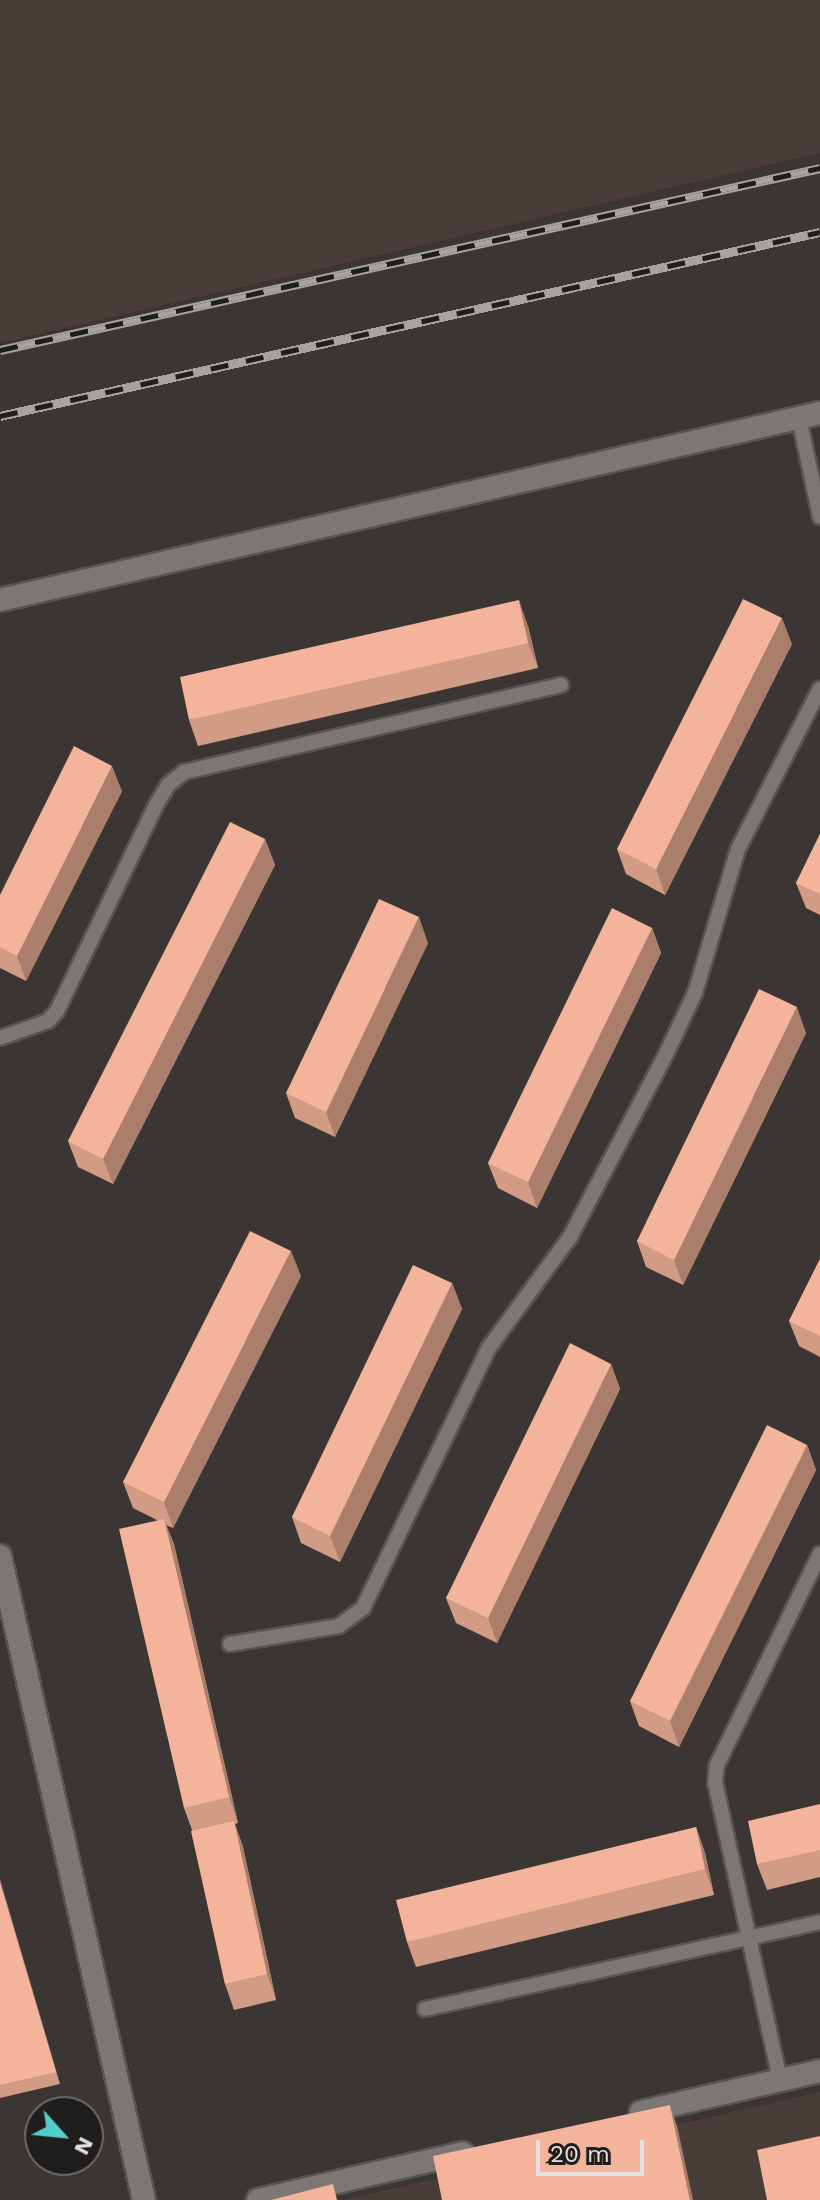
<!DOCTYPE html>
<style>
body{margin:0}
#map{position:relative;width:820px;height:2200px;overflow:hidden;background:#3b3634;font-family:"Work Sans",sans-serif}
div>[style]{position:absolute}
.built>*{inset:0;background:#493d39}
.roads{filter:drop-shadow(2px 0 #585452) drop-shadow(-2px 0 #585452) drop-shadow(0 2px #585452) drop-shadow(0 -2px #585452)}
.service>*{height:14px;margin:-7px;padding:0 7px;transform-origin:7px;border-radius:7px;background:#7c7674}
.tertiary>*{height:22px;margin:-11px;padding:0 11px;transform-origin:11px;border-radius:11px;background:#7c7674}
.rail>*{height:9px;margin-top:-4.5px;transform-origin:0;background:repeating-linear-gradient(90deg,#201e1d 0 18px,#a7a3a1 0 36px);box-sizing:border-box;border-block:2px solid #a7a3a1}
.wall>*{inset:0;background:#d29b85}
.shaded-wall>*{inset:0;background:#ab7e6c}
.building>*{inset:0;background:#f4b49b}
span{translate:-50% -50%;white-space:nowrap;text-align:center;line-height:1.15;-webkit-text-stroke:8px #201e1d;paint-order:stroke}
.north{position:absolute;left:24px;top:2096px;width:80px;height:80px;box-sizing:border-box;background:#201e1d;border:2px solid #6e6c6b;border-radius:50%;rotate:117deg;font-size:22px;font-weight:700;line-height:32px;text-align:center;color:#e4e0df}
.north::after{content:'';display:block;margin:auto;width:28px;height:36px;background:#53cdc9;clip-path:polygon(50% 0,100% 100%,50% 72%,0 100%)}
.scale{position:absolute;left:536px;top:2140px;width:108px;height:36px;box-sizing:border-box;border:4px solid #e4e0df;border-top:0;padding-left:10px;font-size:24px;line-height:28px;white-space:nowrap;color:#e4e0df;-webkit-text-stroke:6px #201e1d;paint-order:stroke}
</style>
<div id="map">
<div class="built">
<i style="clip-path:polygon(0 0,820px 0,820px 153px,0 343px)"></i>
<i style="clip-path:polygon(820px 2092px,820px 2200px,343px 2200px)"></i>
</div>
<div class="roads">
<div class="service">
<i style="left:799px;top:418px;width:101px;rotate:78deg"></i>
<i style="left:0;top:1038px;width:51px;rotate:-19.5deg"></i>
<i style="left:48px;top:1021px;width:13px;rotate:-48deg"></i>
<i style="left:57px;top:1011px;width:229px;rotate:-64.3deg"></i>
<i style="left:156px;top:805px;width:23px;rotate:-59deg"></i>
<i style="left:168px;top:785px;width:21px;rotate:-39deg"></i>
<i style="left:184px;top:772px;width:387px;rotate:-13deg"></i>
<i style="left:230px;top:1644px;width:110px;rotate:-9.4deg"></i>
<i style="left:339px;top:1626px;width:30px;rotate:-37deg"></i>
<i style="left:363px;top:1608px;width:288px;rotate:-64.2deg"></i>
<i style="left:488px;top:1349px;width:139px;rotate:-53.8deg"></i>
<i style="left:570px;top:1237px;width:207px;rotate:-62.3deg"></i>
<i style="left:666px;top:1054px;width:68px;rotate:-64.6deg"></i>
<i style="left:695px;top:993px;width:150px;rotate:-73.4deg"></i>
<i style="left:738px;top:849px;width:180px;rotate:-62.9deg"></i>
<i style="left:425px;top:2009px;width:404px;rotate:-12.4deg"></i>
<i style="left:780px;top:2080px;width:304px;rotate:-102.3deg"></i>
<i style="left:715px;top:1783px;width:18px;rotate:-84deg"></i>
<i style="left:717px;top:1765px;width:235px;rotate:-64deg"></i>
</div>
<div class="tertiary">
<i style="left:0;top:600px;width:841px;rotate:-12.85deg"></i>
<i style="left:0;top:1556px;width:660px;rotate:77.4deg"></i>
<i style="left:641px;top:2112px;width:184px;rotate:-12.9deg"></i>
<i style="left:258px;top:2200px;width:210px;rotate:-12.9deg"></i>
</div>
</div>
<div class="rail">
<i style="left:0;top:350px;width:840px;rotate:-12.51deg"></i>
<i style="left:0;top:416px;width:840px;rotate:-12.65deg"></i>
</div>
<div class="wall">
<i style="clip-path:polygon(528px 626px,538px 668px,198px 746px,189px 720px)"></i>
<i style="clip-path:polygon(792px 644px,665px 895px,626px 874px,617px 849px)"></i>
<i style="clip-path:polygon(122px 791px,26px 981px,0 968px,0 895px)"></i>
<i style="clip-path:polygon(820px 834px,820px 915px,806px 908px,796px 883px)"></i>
<i style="clip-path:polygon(265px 839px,275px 865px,113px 1184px,78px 1167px,68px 1141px)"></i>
<i style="clip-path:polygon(652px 928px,661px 953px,537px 1208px,498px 1188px,488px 1163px)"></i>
<i style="clip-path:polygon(428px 943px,335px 1137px,295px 1118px,286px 1093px)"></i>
<i style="clip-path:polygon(806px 1033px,683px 1285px,646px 1267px,637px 1241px)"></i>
<i style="clip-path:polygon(820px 1259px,820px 1357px,799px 1346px,789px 1321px)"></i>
<i style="clip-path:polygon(301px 1276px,173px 1528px,166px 1525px,174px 1544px,238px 1823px,235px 1824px,243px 1847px,276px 2000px,234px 2010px,225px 1984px,192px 1830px,184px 1808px,157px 1520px,133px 1508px,123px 1482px)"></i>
<i style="clip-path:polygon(452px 1283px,462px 1309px,340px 1562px,301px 1543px,292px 1517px)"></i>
<i style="clip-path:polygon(611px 1364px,620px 1389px,497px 1643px,456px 1623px,446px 1598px)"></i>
<i style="clip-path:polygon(807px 1445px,816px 1470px,679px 1747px,639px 1726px,630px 1701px)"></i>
<i style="clip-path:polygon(820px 1804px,820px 1877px,767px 1890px,757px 1864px)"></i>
<i style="clip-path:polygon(696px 1827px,705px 1853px,714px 1895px,416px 1967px,407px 1942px)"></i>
<i style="clip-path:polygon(0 1880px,60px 2084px,0 2098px)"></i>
</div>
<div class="shaded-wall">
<i style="clip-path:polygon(519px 600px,528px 626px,538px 668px,528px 643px)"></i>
<i style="clip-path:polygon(782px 618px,792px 644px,665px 895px,656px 869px)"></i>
<i style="clip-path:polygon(112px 766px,122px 791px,26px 981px,17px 956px)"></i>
<i style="clip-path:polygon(265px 839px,275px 865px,113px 1184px,103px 1159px)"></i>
<i style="clip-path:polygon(419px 917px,428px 943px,335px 1137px,326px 1112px)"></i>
<i style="clip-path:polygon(652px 928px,661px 953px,537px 1208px,528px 1182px)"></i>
<i style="clip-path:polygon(797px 1007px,806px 1033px,683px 1285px,674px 1260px)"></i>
<i style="clip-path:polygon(291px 1251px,301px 1276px,173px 1528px,164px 1502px)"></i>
<i style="clip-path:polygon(452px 1283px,462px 1309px,340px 1562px,330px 1536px)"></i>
<i style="clip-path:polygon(611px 1364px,620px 1389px,497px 1643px,488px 1618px)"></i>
<i style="clip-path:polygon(807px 1445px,816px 1470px,679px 1747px,670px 1721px)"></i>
<i style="clip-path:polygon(164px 1519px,174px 1544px,238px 1823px,229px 1797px)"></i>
<i style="clip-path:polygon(234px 1821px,243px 1847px,276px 2000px,267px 1974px)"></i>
<i style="clip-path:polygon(696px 1827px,705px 1853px,714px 1895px,705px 1869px)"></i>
<i style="clip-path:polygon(0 1880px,60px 2084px,0 1883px)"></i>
<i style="clip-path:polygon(670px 2105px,677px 2126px,693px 2200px,690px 2200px)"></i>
</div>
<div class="building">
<i style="clip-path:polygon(743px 599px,782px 618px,656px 869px,617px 849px)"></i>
<i style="clip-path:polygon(519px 600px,528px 643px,189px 720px,180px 677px)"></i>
<i style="clip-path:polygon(74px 746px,112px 766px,17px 956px,0 947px,0 895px)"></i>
<i style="clip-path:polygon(230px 822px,265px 839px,103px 1159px,68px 1141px)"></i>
<i style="clip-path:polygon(820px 834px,820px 894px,796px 883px)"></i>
<i style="clip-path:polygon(379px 899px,419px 917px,326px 1112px,286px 1093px)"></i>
<i style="clip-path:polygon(612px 908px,652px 928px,528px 1182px,488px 1163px)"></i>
<i style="clip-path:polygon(759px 989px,797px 1007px,674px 1260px,637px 1241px)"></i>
<i style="clip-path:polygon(250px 1231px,291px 1251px,164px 1502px,123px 1482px)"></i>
<i style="clip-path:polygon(820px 1259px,820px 1336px,789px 1321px)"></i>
<i style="clip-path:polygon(413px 1265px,452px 1283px,330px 1536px,292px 1517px)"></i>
<i style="clip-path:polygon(570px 1343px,611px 1364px,488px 1618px,446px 1598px)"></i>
<i style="clip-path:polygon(767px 1425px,807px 1445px,670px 1721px,630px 1701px)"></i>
<i style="clip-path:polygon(164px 1519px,229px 1797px,184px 1808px,119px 1529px)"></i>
<i style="clip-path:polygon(820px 1804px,820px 1850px,757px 1864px,748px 1821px)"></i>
<i style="clip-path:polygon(234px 1821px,267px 1974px,225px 1984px,191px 1831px)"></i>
<i style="clip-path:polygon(696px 1827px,705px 1869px,407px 1942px,396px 1900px)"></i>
<i style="clip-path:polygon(0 1883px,56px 2072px,0 2085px)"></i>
<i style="clip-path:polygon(670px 2105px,690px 2200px,442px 2200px,433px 2156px)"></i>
<i style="clip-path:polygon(820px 2136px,820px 2200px,767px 2200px,757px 2150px)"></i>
<i style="clip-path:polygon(333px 2184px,337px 2200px,271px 2200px)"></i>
</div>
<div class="north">N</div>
<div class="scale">20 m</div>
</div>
